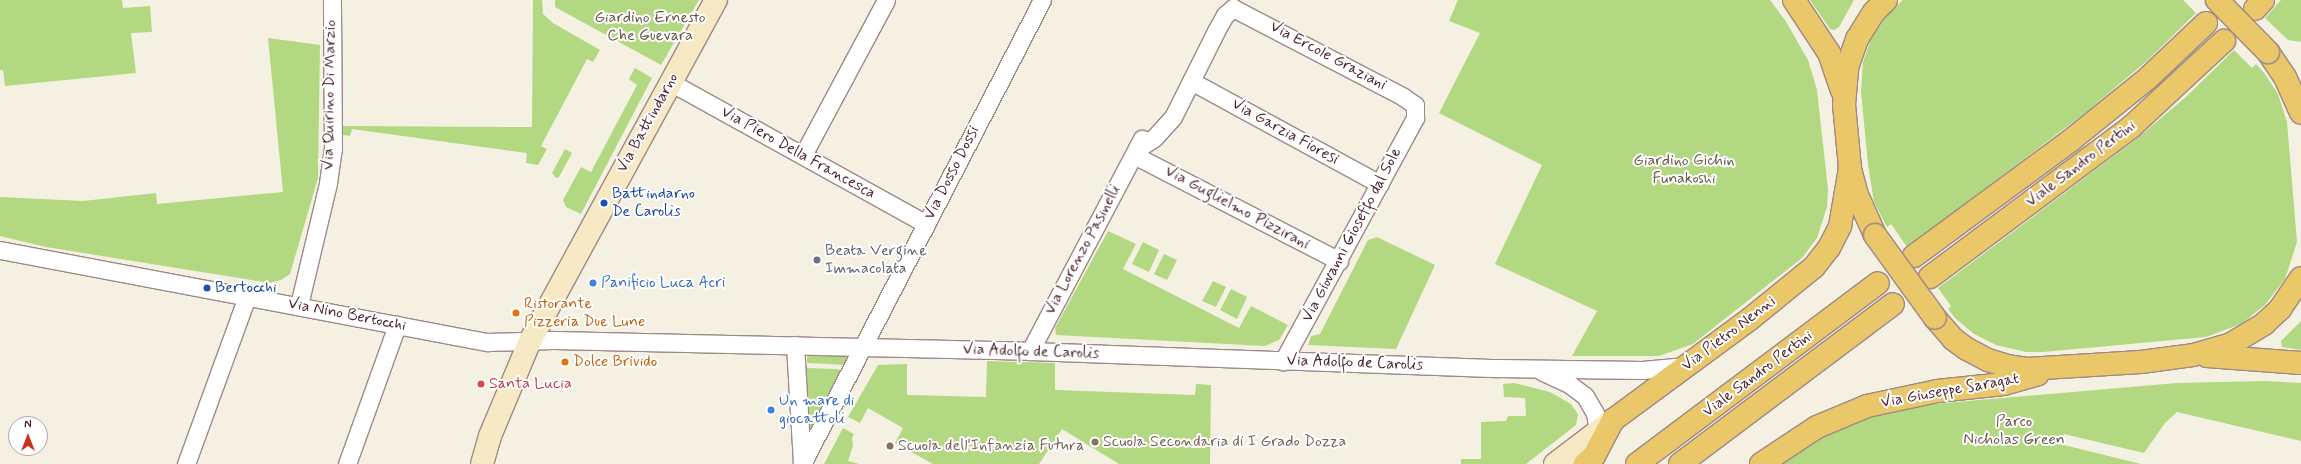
<!DOCTYPE html>
<style>
body{margin:0}
#map{position:relative;width:2301px;height:464px;overflow:hidden;background:#f5f1e2;font-family:Mynerve,sans-serif}
div>[style]{position:absolute}
.green>*{inset:0;background:#b2d882}
.roads{filter:drop-shadow(1px 0 #a08886) drop-shadow(-1px 0 #a08886) drop-shadow(0 1px #a08886) drop-shadow(0 -1px #a08886)}
.street>*{height:17px;margin:-8.5px;padding:0 8.5px;transform-origin:8.5px;border-radius:8.5px;background:#fff}
.secondary>*{height:22px;margin:-11px;padding:0 11px;transform-origin:11px;border-radius:11px;background:#f7e9c3}
.primary>*{height:22px;margin:-11px;padding:0 11px;transform-origin:11px;border-radius:11px;background:#eac769}
.highway>*{height:22px;margin:-11px;padding:0 11px;transform-origin:11px;border-radius:11px;background:#eac769}
.bridges{filter:drop-shadow(1px 0 #a08886) drop-shadow(-1px 0 #a08886) drop-shadow(0 1px #a08886) drop-shadow(0 -1px #a08886)}
.primary-bridge>*{height:22px;margin:-11px;padding:0 11px;transform-origin:11px;border-radius:11px;background:#eac769}
.dots>*{width:11px;height:11px;translate:-50% -50%;box-sizing:border-box;border:2px solid #fff;border-radius:50%}
span{translate:-50% -50%;white-space:nowrap;text-align:center;line-height:1.15;-webkit-text-stroke:4px #fff;paint-order:stroke}
.park-label{font-size:16px;color:#695645}
.street-label{font-size:16px;color:#4a1f2b}
.transit-label{font-size:16px;color:#164399}
.left{translate:0 -50%;text-align:left}
.worship-label{font-size:16px;color:#5b616d}
.shop-label{font-size:16px;color:#366cbe}
.food-label{font-size:16px;color:#c56008}
.health-label{font-size:16px;color:#be3a42}
.education-label{font-size:16px;color:#785e54}
.north{position:absolute;left:8px;top:416px;width:40px;height:40px;box-sizing:border-box;background:#fff;border:1px solid #b7a5aa;border-radius:50%;rotate:0deg;font-size:11px;font-weight:700;line-height:16px;text-align:center;color:#4a1f2b}
.north::after{content:'';display:block;margin:auto;width:14px;height:18px;background:#c8321e;clip-path:polygon(50% 0,100% 100%,50% 72%,0 100%)}
</style>
<div id="map">
<div class="green">
<i style="clip-path:polygon(0 0,122px 0,123px 8px,150px 6px,152px 32px,131px 33px,136px 73px,5px 86px,3px 70px,0 70px)"></i>
<i style="clip-path:polygon(533px 0,542px 0,543px 14px,553px 23px,600px 50px,593px 62px,587px 59px,541px 146px,547px 149px,538px 165px,526px 163px,527px 153px,352px 129px,350px 136px,337px 134px,338px 126px,532px 127px)"></i>
<i style="clip-path:polygon(555px 0,699px 0,661px 65px,555px 7px)"></i>
<i style="clip-path:polygon(1458px 0,1770px 0,1785px 20px,1808px 60px,1817px 90px,1828px 189px,1827px 207px,1817px 238px,1802px 258px,1693px 344px,1659px 356px,1572px 356px,1597px 311px,1495px 264px,1542px 165px,1439px 113px,1480px 33px,1449px 21px)"></i>
<i style="clip-path:polygon(1810px 0,1854px 0,1839px 27px,1834px 30px,1830px 29px)"></i>
<i style="clip-path:polygon(1903px 0,2183px 0,2196px 13px,2148px 60px,2085px 113px,1907px 247px,1891px 224px,1887px 227px,1874px 202px,1868px 165px,1861px 92px,1863px 62px,1870px 41px,1887px 15px)"></i>
<i style="clip-path:polygon(2281px 0,2301px 0,2301px 42px,2288px 40px,2265px 18px)"></i>
<i style="clip-path:polygon(268px 38px,320px 45px,318px 178px,290px 274px,281px 280px,270px 283px,46px 247px,0 236px,0 197px,83px 201px,156px 193px,157px 204px,283px 192px)"></i>
<i style="clip-path:polygon(2234px 50px,2252px 68px,2256px 64px,2265px 74px,2278px 94px,2287px 122px,2297px 242px,2285px 279px,2265px 305px,2241px 324px,2206px 337px,2043px 352px,2026px 352px,1996px 345px,1974px 334px,1955px 318px,1948px 309px,1951px 306px,1938px 288px,2135px 140px,2187px 96px)"></i>
<i style="clip-path:polygon(635px 68px,652px 78px,581px 214px,566px 207px,563px 200px,581px 167px,591px 172px,637px 85px,629px 79px)"></i>
<i style="clip-path:polygon(565px 149px,572px 153px,559px 177px,556px 178px,552px 173px)"></i>
<i style="clip-path:polygon(1108px 231px,1136px 244px,1123px 269px,1239px 328px,1251px 306px,1288px 325px,1279px 340px,1265px 346px,1056px 335px,1055px 328px)"></i>
<i style="clip-path:polygon(1377px 237px,1435px 265px,1396px 349px,1308px 345px,1311px 336px,1320px 334px,1368px 240px)"></i>
<i style="clip-path:polygon(1143px 242px,1159px 250px,1149px 272px,1132px 264px)"></i>
<i style="clip-path:polygon(1164px 254px,1177px 260px,1167px 280px,1154px 274px)"></i>
<i style="clip-path:polygon(1213px 281px,1226px 287px,1216px 307px,1202px 301px)"></i>
<i style="clip-path:polygon(1231px 289px,1247px 297px,1237px 319px,1220px 310px)"></i>
<i style="clip-path:polygon(2301px 321px,2301px 350px,2282px 347px,2281px 341px)"></i>
<i style="clip-path:polygon(811px 355px,845px 356px,848px 359px,847px 365px,807px 363px,807px 357px)"></i>
<i style="clip-path:polygon(987px 361px,1055px 363px,1055px 390px,1195px 395px,1196px 384px,1211px 385px,1210px 464px,1119px 464px,1062px 429px,1039px 464px,933px 464px,895px 443px,903px 428px,868px 408px,860px 423px,848px 417px,878px 365px,907px 364px,907px 395px,986px 397px)"></i>
<i style="clip-path:polygon(807px 368px,838px 369px,844px 373px,813px 429px,809px 427px,807px 421px)"></i>
<i style="clip-path:polygon(2264px 381px,2301px 383px,2301px 441px,2177px 412px,2165px 423px,2144px 453px,2064px 434px,2060px 444px,2141px 464px,1781px 464px,1842px 423px,1910px 406px,2177px 383px)"></i>
<i style="clip-path:polygon(1514px 383px,1550px 392px,1571px 404px,1578px 414px,1576px 425px,1526px 464px,1461px 464px,1461px 459px,1481px 459px,1481px 422px,1506px 421px,1508px 416px,1526px 416px,1525px 398px,1504px 397px,1503px 384px)"></i>
<i style="clip-path:polygon(843px 428px,854px 434px,852px 438px,853px 446px,848px 461px,859px 464px,824px 464px)"></i>
</div>
<div class="roads">
<div class="street">
<i style="left:1191px;top:81px;width:215px;rotate:28.6deg"></i>
<i style="left:670px;top:82px;width:293px;rotate:29deg"></i>
<i style="left:1137px;top:149px;width:20px;rotate:-33deg"></i>
<i style="left:1154px;top:138px;width:28px;rotate:-48deg"></i>
<i style="left:1173px;top:117px;width:96px;rotate:-63.4deg"></i>
<i style="left:1216px;top:31px;width:18px;rotate:-61deg"></i>
<i style="left:1225px;top:15px;width:11px;rotate:-41deg"></i>
<i style="left:1233px;top:8px;width:191px;rotate:27.5deg"></i>
<i style="left:1402px;top:96px;width:16px;rotate:35deg"></i>
<i style="left:1415px;top:105px;width:13px;rotate:90deg"></i>
<i style="left:1415px;top:118px;width:277px;rotate:118.5deg"></i>
<i style="left:803px;top:155px;width:176px;rotate:-61.8deg"></i>
<i style="left:1134px;top:155px;width:231px;rotate:27.3deg"></i>
<i style="left:0;top:250px;width:497px;rotate:10.7deg"></i>
<i style="left:488px;top:342px;width:64px;rotate:-1.8deg"></i>
<i style="left:552px;top:340px;width:478px;rotate:1.3deg"></i>
<i style="left:1030px;top:351px;width:468px;rotate:2.1deg"></i>
<i style="left:1498px;top:368px;width:144px;rotate:0.8deg"></i>
<i style="left:1642px;top:370px;width:44px;rotate:-5.2deg"></i>
<i style="left:299px;top:305px;width:125px;rotate:-76.6deg"></i>
<i style="left:328px;top:183px;width:34px;rotate:-82deg"></i>
<i style="left:333px;top:149px;width:149px;rotate:-90.4deg"></i>
<i style="left:795px;top:345px;width:119px;rotate:86.6deg"></i>
<i style="left:1030px;top:351px;width:240px;rotate:-62.2deg"></i>
<i style="left:1541px;top:371px;width:31px;rotate:25deg"></i>
<i style="left:1569px;top:384px;width:20px;rotate:37deg"></i>
<i style="left:1585px;top:396px;width:20px;rotate:60deg"></i>
<i style="left:1595px;top:413px;width:19px;rotate:81deg"></i>
<i style="left:186px;top:464px;width:179px;rotate:-70deg"></i>
<i style="left:347px;top:464px;width:148px;rotate:-70.2deg"></i>
<i style="left:802px;top:464px;width:522px;rotate:-62.65deg"></i>
</div>
<div class="secondary">
<i style="left:482px;top:464px;width:29px;rotate:-74deg"></i>
<i style="left:490px;top:436px;width:103px;rotate:-67.2deg"></i>
<i style="left:530px;top:341px;width:388px;rotate:-61.4deg"></i>
<i style="left:1555px;top:464px;width:73px;rotate:-37.2deg"></i>
</div>
<div class="primary">
<i style="left:1794px;top:0;width:64px;rotate:56.6deg"></i>
<i style="left:1829px;top:53px;width:39px;rotate:71deg"></i>
<i style="left:2268px;top:52px;width:30px;rotate:56deg"></i>
<i style="left:2285px;top:77px;width:39px;rotate:66deg"></i>
<i style="left:1875px;top:235px;width:44px;rotate:-114.2deg"></i>
<i style="left:1857px;top:195px;width:28px;rotate:-105deg"></i>
<i style="left:1850px;top:168px;width:63px;rotate:-95.4deg"></i>
<i style="left:1844px;top:105px;width:37px;rotate:-85deg"></i>
<i style="left:1847px;top:68px;width:31px;rotate:-71deg"></i>
<i style="left:1857px;top:39px;width:32px;rotate:-58deg"></i>
<i style="left:1874px;top:12px;width:17px;rotate:-45deg"></i>
<i style="left:1935px;top:318px;width:28px;rotate:49deg"></i>
<i style="left:1953px;top:339px;width:17px;rotate:36deg"></i>
<i style="left:1967px;top:349px;width:24px;rotate:28deg"></i>
<i style="left:1988px;top:360px;width:21px;rotate:17deg"></i>
<i style="left:2008px;top:366px;width:19px;rotate:9deg"></i>
<i style="left:2027px;top:369px;width:114px;rotate:-3.5deg"></i>
<i style="left:2141px;top:362px;width:52px;rotate:-7.7deg"></i>
<i style="left:2193px;top:355px;width:40px;rotate:-16deg"></i>
<i style="left:2231px;top:344px;width:39px;rotate:-31deg"></i>
<i style="left:2264px;top:324px;width:22px;rotate:-43deg"></i>
<i style="left:2280px;top:309px;width:37px;rotate:-56deg"></i>
<i style="left:2207px;top:356px;width:94px;rotate:4.3deg"></i>
<i style="left:1613px;top:420px;width:170px;rotate:-36.4deg"></i>
<i style="left:1750px;top:319px;width:82px;rotate:-39.1deg"></i>
<i style="left:1814px;top:267px;width:24px;rotate:-52deg"></i>
<i style="left:1829px;top:248px;width:25px;rotate:-63deg"></i>
<i style="left:1840px;top:226px;width:59px;rotate:-80.2deg"></i>
<i style="left:1761px;top:464px;width:67px;rotate:-33.5deg"></i>
<i style="left:1817px;top:427px;width:54px;rotate:-22.8deg"></i>
<i style="left:1867px;top:406px;width:72px;rotate:-12.1deg"></i>
<i style="left:1937px;top:391px;width:67px;rotate:-6deg"></i>
<i style="left:2004px;top:384px;width:35px;rotate:-16deg"></i>
</div>
<div class="highway">
<i style="left:2255px;top:9px;width:12px;rotate:-48deg"></i>
<i style="left:1914px;top:256px;width:194px;rotate:-36.4deg"></i>
<i style="left:2070px;top:141px;width:100px;rotate:-38.9deg"></i>
<i style="left:2148px;top:78px;width:80px;rotate:-43.5deg"></i>
<i style="left:1930px;top:277px;width:251px;rotate:-36.7deg"></i>
<i style="left:2131px;top:127px;width:127px;rotate:-42.8deg"></i>
<i style="left:1585px;top:464px;width:12px;rotate:-42deg"></i>
<i style="left:1594px;top:456px;width:41px;rotate:-62.2deg"></i>
<i style="left:1637px;top:464px;width:301px;rotate:-36.9deg"></i>
<i style="left:1680px;top:464px;width:266px;rotate:-36.9deg"></i>
</div>
</div>
<div class="bridges">
<div class="primary-bridge">
<i style="left:2217px;top:0;width:73px;rotate:45.6deg"></i>
<i style="left:1875px;top:235px;width:102px;rotate:54.1deg"></i>
</div>
</div>
<div class="dots">
<i style="left:604px;top:203px;background:#1a4fb4"></i>
<i style="left:817px;top:260px;background:#6b7280"></i>
<i style="left:593px;top:283px;background:#3f7fe0"></i>
<i style="left:207px;top:288px;background:#1a4fb4"></i>
<i style="left:516px;top:313px;background:#e8710a"></i>
<i style="left:565px;top:362px;background:#e8710a"></i>
<i style="left:481px;top:384px;background:#e0444e"></i>
<i style="left:771px;top:410px;background:#3f7fe0"></i>
<i style="left:1095px;top:442px;background:#8d6e63"></i>
<i style="left:890px;top:446px;background:#8d6e63"></i>
</div>
<div class="park-label">
<span style="left:650px;top:27px">Giardino Ernesto<br>Che Guevara</span>
<span style="left:1684px;top:170px">Giardino Gichin<br>Funakoshi</span>
<span style="left:2014px;top:431px">Parco<br>Nicholas Green</span>
</div>
<div class="street-label">
<span style="left:1328px;top:56px;rotate:28deg">Via Ercole Graziani</span>
<span style="left:330px;top:95px;rotate:-89deg">Via Quirino Di Marzio</span>
<span style="left:648px;top:123px;rotate:-61deg">Via Battindarno</span>
<span style="left:1285px;top:132px;rotate:29deg">Via Garzia Fioresi</span>
<span style="left:798px;top:153px;rotate:29deg">Via Piero Della Francesca</span>
<span style="left:2081px;top:164px;rotate:-37deg">Viale Sandro Pertini</span>
<span style="left:952px;top:173px;rotate:-63deg">Via Dosso Dossi</span>
<span style="left:1237px;top:208px;rotate:28deg">Via Guglielmo Pizzirani</span>
<span style="left:1352px;top:235px;rotate:-62deg">Via Giovanni Gioseffo dal Sole</span>
<span style="left:1083px;top:250px;rotate:-62deg">Via Lorenzo Pasinelli</span>
<span style="left:347px;top:315px;rotate:11deg">Via Nino Bertocchi</span>
<span style="left:1729px;top:334px;rotate:-37deg">Via Pietro Nenni</span>
<span style="left:1031px;top:352px;rotate:2deg">Via Adolfo de Carolis</span>
<span style="left:1355px;top:363px;rotate:2deg">Via Adolfo de Carolis</span>
<span style="left:1758px;top:374px;rotate:-37deg">Viale Sandro Pertini</span>
<span style="left:1950px;top:391px;rotate:-10deg">Via Giuseppe Saragat</span>
</div>
<div class="transit-label">
<span class="left" style="left:612px;top:203px">Battindarno<br>De Carolis</span>
<span class="left" style="left:215px;top:288px">Bertocchi</span>
</div>
<div class="worship-label">
<span class="left" style="left:825px;top:260px">Beata Vergine<br>Immacolata</span>
</div>
<div class="shop-label">
<span class="left" style="left:601px;top:283px">Panificio Luca Acri</span>
<span class="left" style="left:779px;top:410px">Un mare di<br>giocattoli</span>
</div>
<div class="food-label">
<span class="left" style="left:524px;top:313px">Ristorante<br>Pizzeria Due Lune</span>
<span class="left" style="left:573px;top:362px">Dolce Brivido</span>
</div>
<div class="health-label">
<span class="left" style="left:489px;top:384px">Santa Lucia</span>
</div>
<div class="education-label">
<span class="left" style="left:1103px;top:442px">Scuola Secondaria di I Grado Dozza</span>
<span class="left" style="left:898px;top:446px">Scuola dell'Infanzia Futura</span>
</div>
<div class="north">N</div>
</div>
